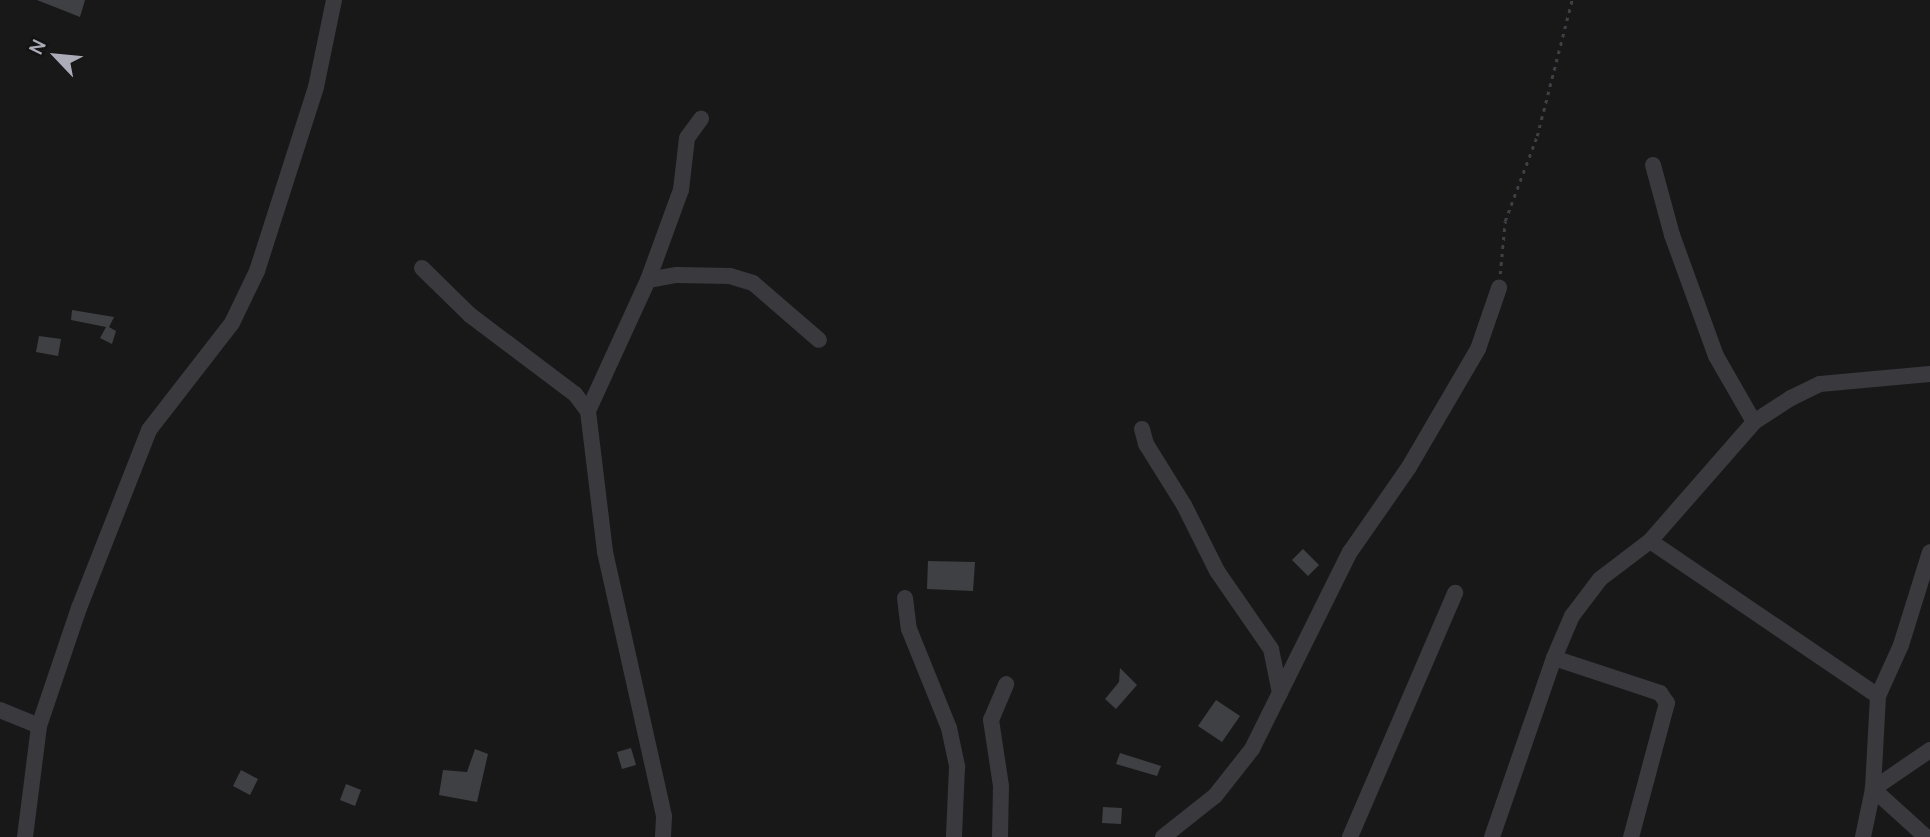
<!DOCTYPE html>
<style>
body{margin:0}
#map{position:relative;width:1930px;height:837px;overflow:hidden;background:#181819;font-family:Manrope,sans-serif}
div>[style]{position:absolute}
.building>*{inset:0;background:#3f4043}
.path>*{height:2.5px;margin-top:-1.25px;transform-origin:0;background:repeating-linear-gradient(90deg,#3f3f45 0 3.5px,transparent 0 8.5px)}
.street>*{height:16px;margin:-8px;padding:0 8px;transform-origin:8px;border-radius:8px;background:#39393e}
span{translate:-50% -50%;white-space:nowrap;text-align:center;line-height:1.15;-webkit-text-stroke:5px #131314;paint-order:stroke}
.north{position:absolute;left:21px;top:21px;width:70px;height:70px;-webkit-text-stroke:5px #131314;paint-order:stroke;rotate:296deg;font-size:19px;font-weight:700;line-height:28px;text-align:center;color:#abacb8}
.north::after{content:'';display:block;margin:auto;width:24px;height:32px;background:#abacb8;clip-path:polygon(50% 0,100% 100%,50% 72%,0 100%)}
</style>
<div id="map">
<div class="building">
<i style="clip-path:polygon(37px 0,85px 0,80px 17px)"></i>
<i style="clip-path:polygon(72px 310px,114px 317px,109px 327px,116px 331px,112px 344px,100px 338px,106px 327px,71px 320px)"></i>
<i style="clip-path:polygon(39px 336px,61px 339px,58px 356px,36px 352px)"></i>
<i style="clip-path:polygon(1303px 549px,1319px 565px,1308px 576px,1292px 560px)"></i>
<i style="clip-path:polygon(928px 561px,975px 562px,973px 591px,927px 589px)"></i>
<i style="clip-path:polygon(1120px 668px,1137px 685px,1116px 709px,1105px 699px,1119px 682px)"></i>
<i style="clip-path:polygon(1216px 700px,1240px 716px,1222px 742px,1198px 726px)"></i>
<i style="clip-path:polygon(631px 748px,636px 765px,622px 769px,617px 752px)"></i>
<i style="clip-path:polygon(475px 749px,488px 754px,477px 802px,439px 795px,443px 770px,467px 772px)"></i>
<i style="clip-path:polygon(1120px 753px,1161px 766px,1157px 776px,1116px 764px)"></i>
<i style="clip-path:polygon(241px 770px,258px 779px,250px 795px,233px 786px)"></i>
<i style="clip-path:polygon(346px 784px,361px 790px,355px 806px,340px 800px)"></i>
<i style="clip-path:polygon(1103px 807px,1122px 808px,1121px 824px,1102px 823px)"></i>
</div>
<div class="path">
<i style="left:1500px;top:274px;width:53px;rotate:-84.6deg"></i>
<i style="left:1505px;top:221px;width:91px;rotate:-69.4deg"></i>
<i style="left:1537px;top:136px;width:140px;rotate:-75.6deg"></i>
</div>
<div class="street">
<i style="left:1653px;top:165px;width:73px;rotate:74.8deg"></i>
<i style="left:1672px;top:235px;width:129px;rotate:70deg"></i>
<i style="left:1716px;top:356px;width:76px;rotate:60.1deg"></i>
<i style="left:422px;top:268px;width:67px;rotate:44.4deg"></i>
<i style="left:470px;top:315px;width:131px;rotate:37deg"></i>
<i style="left:575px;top:394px;width:21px;rotate:53deg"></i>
<i style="left:588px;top:411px;width:142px;rotate:83.1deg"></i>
<i style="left:605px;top:552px;width:271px;rotate:77.4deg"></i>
<i style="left:664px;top:817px;width:20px;rotate:93deg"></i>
<i style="left:648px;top:280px;width:29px;rotate:-10deg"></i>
<i style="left:677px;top:275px;width:53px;rotate:1.1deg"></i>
<i style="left:730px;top:276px;width:24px;rotate:17deg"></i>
<i style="left:753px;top:283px;width:87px;rotate:40.8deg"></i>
<i style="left:588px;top:411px;width:144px;rotate:-65.4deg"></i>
<i style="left:648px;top:280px;width:96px;rotate:-69.9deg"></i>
<i style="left:681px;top:190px;width:52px;rotate:-83.4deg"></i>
<i style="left:687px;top:138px;width:24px;rotate:-54deg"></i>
<i style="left:1142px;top:429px;width:16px;rotate:75deg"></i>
<i style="left:1146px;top:444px;width:72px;rotate:58.1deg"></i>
<i style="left:1184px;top:505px;width:74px;rotate:63.4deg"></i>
<i style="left:1217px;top:571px;width:95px;rotate:55.3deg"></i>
<i style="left:1271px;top:649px;width:45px;rotate:78.4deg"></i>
<i style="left:1650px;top:541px;width:276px;rotate:34.2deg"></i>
<i style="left:1878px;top:696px;width:93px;rotate:93.1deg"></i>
<i style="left:1873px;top:789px;width:49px;rotate:101.8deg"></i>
<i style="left:905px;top:598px;width:31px;rotate:83deg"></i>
<i style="left:909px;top:629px;width:107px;rotate:68deg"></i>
<i style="left:949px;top:728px;width:40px;rotate:78deg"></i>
<i style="left:957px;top:767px;width:70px;rotate:92.5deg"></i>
<i style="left:1554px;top:658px;width:112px;rotate:18.3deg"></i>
<i style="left:1660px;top:693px;width:12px;rotate:55deg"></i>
<i style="left:1667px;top:703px;width:139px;rotate:105deg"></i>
<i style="left:1878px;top:696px;width:56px;rotate:-65.7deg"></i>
<i style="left:1901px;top:645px;width:97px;rotate:-72.7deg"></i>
<i style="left:0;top:710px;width:42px;rotate:22.3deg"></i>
<i style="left:25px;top:837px;width:112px;rotate:-82.8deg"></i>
<i style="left:39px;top:726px;width:125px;rotate:-71.3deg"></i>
<i style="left:79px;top:608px;width:191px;rotate:-68.5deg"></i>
<i style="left:149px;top:430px;width:135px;rotate:-52.2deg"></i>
<i style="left:232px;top:323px;width:58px;rotate:-64.3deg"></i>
<i style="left:257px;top:271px;width:193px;rotate:-72.2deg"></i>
<i style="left:316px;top:87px;width:89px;rotate:-78.3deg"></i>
<i style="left:1000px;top:837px;width:51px;rotate:-88.9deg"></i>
<i style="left:1001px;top:786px;width:67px;rotate:-98.6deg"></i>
<i style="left:991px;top:720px;width:39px;rotate:-67deg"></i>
<i style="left:1163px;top:837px;width:66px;rotate:-38.3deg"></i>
<i style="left:1215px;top:796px;width:60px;rotate:-51.8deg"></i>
<i style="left:1252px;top:749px;width:220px;rotate:-63.6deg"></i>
<i style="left:1350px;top:552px;width:103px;rotate:-55.2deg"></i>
<i style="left:1409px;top:467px;width:137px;rotate:-59.7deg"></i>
<i style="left:1478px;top:349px;width:65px;rotate:-71deg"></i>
<i style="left:1350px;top:837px;width:266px;rotate:-66.7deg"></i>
<i style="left:1492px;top:837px;width:189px;rotate:-70.9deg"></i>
<i style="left:1554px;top:658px;width:46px;rotate:-66.8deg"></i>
<i style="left:1572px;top:616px;width:46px;rotate:-52.9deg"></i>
<i style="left:1600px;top:579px;width:63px;rotate:-37.2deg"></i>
<i style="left:1650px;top:541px;width:158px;rotate:-48.8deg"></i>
<i style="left:1754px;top:422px;width:44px;rotate:-33deg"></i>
<i style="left:1791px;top:398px;width:32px;rotate:-26deg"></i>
<i style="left:1820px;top:384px;width:110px;rotate:-5.2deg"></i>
<i style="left:1926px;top:837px;width:72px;rotate:-137.8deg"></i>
<i style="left:1873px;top:789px;width:69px;rotate:-34.4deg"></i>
</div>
<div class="north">N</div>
</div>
